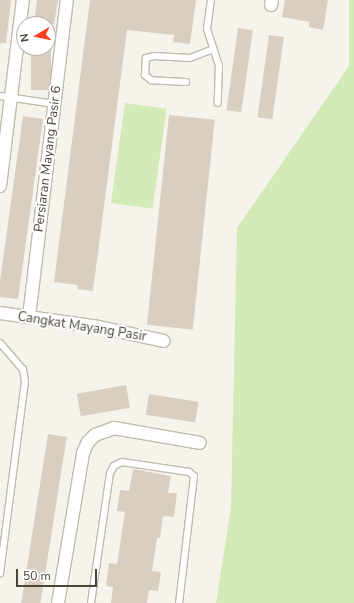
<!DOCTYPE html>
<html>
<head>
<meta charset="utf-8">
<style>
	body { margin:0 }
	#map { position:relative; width:354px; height:603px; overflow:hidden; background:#f6f3ec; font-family:"Nunito Sans",sans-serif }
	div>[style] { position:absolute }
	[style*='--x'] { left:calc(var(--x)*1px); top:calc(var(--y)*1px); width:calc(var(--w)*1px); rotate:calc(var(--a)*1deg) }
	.green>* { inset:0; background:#d2eab5; transform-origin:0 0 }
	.building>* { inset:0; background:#d8cfc1; transform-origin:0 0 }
	.roads { filter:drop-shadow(1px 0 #c2bbae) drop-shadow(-1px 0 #c2bbae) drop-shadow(0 1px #c2bbae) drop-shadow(0 -1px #c2bbae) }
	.lane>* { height:6px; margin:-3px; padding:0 3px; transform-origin:3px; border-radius:3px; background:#fff }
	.street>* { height:12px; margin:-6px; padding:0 6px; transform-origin:6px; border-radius:6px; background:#fff }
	span { translate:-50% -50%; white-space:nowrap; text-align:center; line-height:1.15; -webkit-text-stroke:4px #fff; paint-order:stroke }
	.street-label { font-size:13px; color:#4b4439 }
	.north { position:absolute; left:16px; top:16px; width:40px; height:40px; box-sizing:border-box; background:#fff; border:1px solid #b7b4b0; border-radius:50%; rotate:261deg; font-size:11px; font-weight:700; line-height:16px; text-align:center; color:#4b4439 }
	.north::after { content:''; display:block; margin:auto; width:14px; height:18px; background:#fc3f1d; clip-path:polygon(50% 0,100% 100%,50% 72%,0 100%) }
	.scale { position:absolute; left:16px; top:569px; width:81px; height:18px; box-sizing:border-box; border:2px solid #4b4439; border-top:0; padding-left:5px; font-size:12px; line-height:14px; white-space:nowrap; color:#4b4439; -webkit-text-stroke:3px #fff; paint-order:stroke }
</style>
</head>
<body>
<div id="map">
	<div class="green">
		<div style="clip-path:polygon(349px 0,354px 0,354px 603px,216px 603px,231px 507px,237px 228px,349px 66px)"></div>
		<div style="left:125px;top:103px;width:42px;height:101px;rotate:8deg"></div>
	</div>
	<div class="building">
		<div style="clip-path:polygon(0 0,11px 0,6px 43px,0 43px)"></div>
		<div style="clip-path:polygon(37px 0,58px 0,54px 24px,34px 24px)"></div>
		<div style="clip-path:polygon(90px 0,196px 0,190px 44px,173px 42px,174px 35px,127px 30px,93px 291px,77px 289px,78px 285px,54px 282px)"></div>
		<div style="clip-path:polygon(285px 0,328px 0,323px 30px,309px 27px,309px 22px,282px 17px)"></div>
		<div style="left:238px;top:28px;width:15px;height:83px;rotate:8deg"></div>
		<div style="left:269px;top:35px;width:15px;height:83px;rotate:8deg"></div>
		<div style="left:31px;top:48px;width:20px;height:42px"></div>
		<div style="left:169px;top:115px;width:46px;height:211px;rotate:6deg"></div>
		<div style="clip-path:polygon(23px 116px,43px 119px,18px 299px,0 297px,0 281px)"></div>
		<div style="left:126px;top:385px;width:23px;height:50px;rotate:80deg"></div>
		<div style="left:149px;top:394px;width:50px;height:21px;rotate:9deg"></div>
		<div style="left:48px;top:434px;width:19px;height:171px;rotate:9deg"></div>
		<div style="clip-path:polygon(133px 469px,171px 476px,168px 493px,177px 493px,174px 517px,163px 516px,160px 538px,157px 538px,152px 571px,161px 572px,158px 591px,149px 590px,147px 603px,111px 603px,113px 587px,106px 586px,109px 563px,117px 564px,125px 512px,117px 511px,120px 490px,129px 491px)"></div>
	</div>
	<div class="roads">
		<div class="lane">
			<div style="--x:211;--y:0;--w:29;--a:98"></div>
			<div style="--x:207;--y:29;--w:38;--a:72"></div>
			<div style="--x:219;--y:65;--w:38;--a:92"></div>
			<div style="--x:186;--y:82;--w:35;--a:-177"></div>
			<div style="--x:151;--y:80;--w:8;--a:-140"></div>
			<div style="--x:145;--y:75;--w:17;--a:-87"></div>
			<div style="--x:146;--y:58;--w:8;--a:-14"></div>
			<div style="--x:154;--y:56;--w:36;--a:3"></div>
			<div style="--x:190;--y:58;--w:25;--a:-21"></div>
			<div style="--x:0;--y:96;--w:56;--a:8.3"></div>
			<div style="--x:0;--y:343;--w:35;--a:49"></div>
			<div style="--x:23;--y:369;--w:12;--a:81"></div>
			<div style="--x:25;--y:381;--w:194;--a:97.4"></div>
			<div style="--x:91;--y:603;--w:131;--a:-81.7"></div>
			<div style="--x:110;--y:473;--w:8;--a:-60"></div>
			<div style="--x:114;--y:466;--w:9;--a:-27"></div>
			<div style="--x:122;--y:462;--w:68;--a:8.5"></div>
			<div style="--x:189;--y:472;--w:6;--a:39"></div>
			<div style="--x:194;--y:476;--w:128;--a:96.7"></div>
		</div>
		<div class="street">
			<div style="--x:271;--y:5;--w:5;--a:-79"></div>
			<div style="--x:0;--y:186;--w:187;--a:-83"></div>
			<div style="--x:0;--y:313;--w:100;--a:8"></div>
			<div style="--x:99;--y:327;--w:66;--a:12.2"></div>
			<div style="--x:29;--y:317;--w:319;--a:-83.2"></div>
			<div style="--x:58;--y:603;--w:152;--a:-80.5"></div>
			<div style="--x:83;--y:453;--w:12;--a:-66"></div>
			<div style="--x:88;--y:442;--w:10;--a:-45"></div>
			<div style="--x:95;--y:435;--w:20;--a:-20"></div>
			<div style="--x:114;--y:428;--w:87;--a:9.9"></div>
		</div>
	</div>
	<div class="street-label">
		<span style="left:48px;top:159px;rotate:-83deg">Persiaran Mayang Pasir 6</span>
		<span style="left:82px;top:327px;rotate:9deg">Cangkat Mayang Pasir</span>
	</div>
	<div class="north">N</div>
	<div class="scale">50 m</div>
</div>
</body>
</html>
